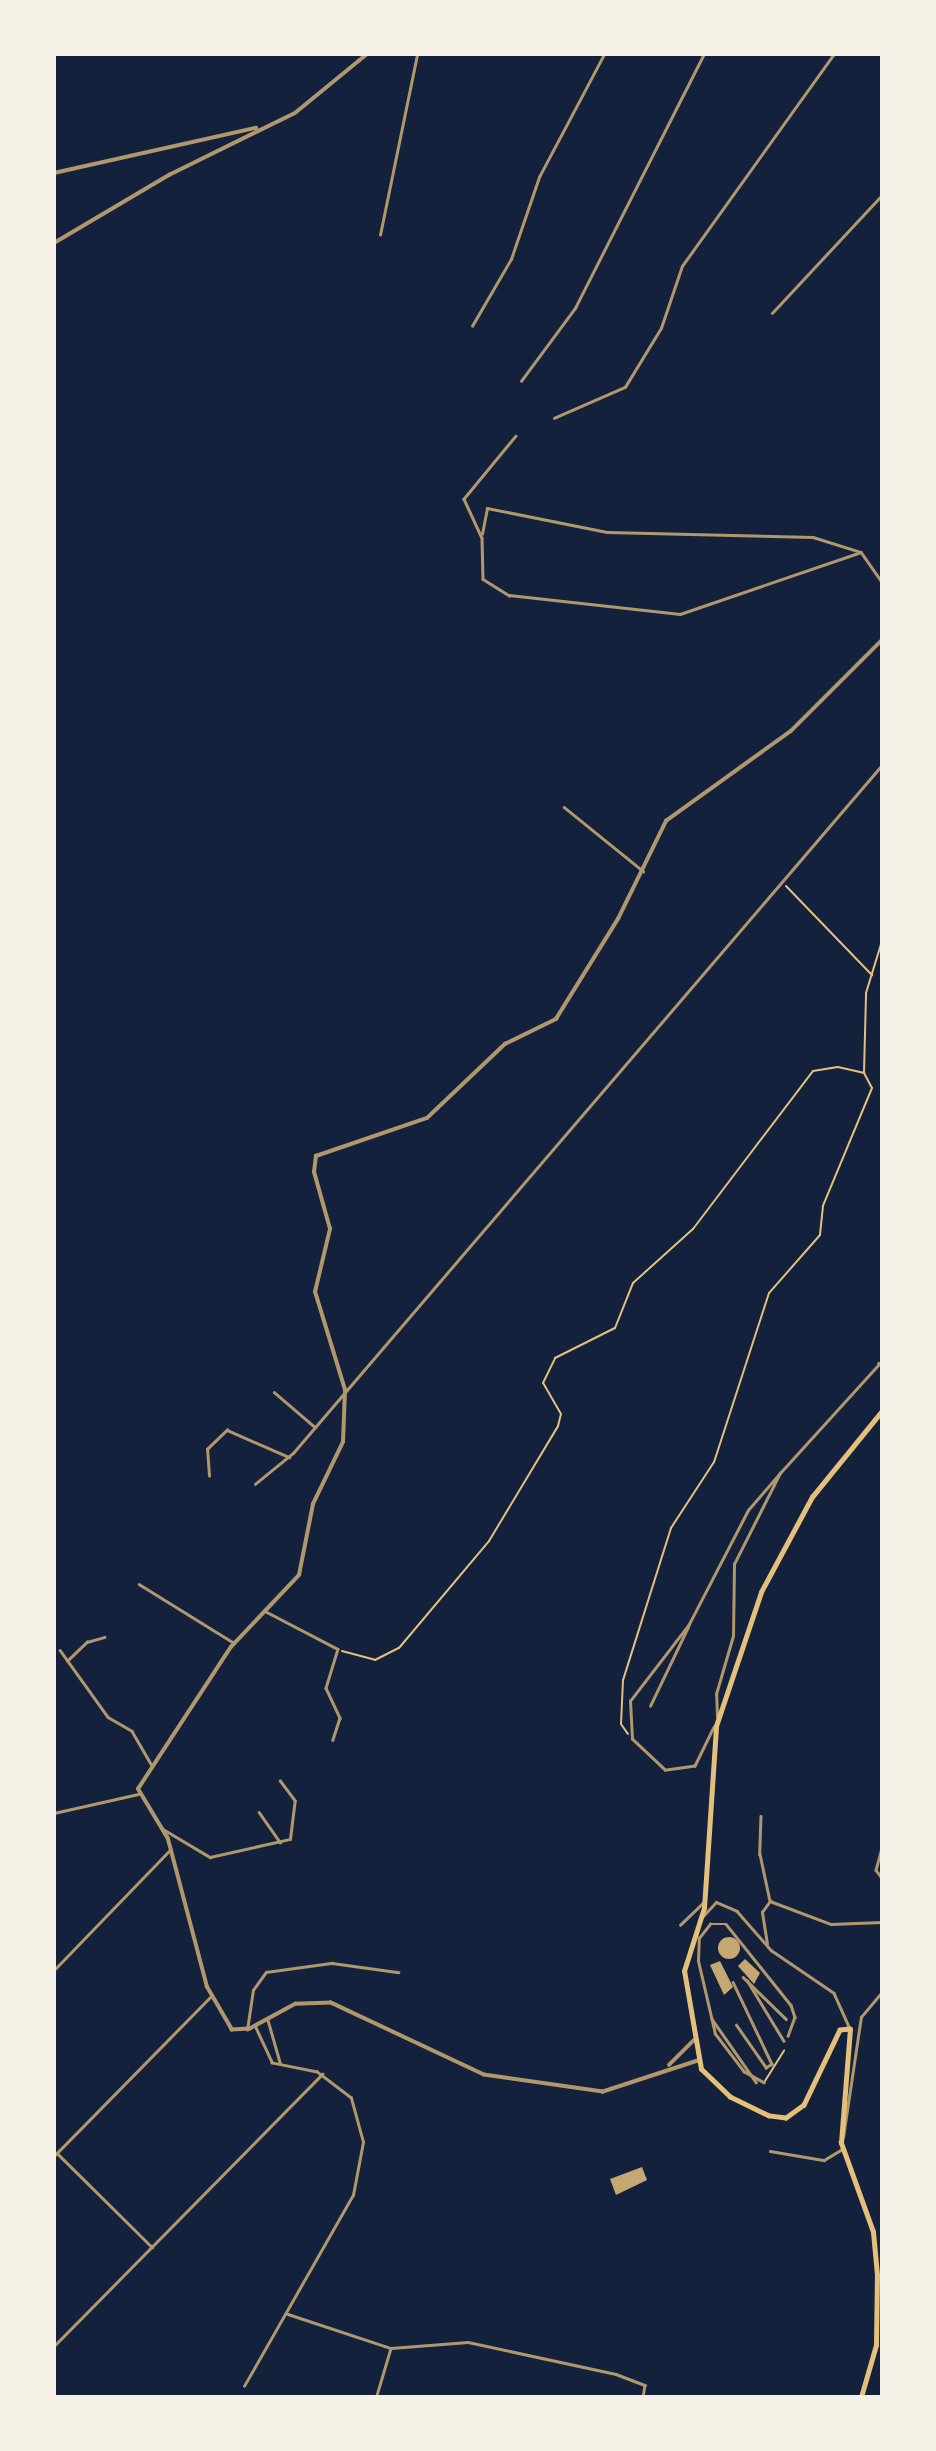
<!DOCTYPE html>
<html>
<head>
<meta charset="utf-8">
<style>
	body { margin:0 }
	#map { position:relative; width:936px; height:2451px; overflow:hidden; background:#14213d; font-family:Raleway,sans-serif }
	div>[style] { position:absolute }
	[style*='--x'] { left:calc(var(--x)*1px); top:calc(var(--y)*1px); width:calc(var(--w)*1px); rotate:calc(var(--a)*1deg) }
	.building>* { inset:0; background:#c6a872 }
	.round { border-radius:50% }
	.path>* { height:2px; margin:-1px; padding:0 1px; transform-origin:1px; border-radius:1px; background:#e5c07b }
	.minor>* { height:2.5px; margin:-1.25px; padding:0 1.25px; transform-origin:1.25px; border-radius:1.25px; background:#b1986c }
	.tertiary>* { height:3.5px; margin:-1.75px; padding:0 1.75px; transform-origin:1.75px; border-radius:1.75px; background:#b1986c }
	.secondary>* { height:4.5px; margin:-2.25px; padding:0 2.25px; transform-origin:2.25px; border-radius:2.25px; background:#e5c07b }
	span { translate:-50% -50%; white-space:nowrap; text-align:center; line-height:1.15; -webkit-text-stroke:5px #f6f1e7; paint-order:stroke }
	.frame { position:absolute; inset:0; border:56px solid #f6f1e7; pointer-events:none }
</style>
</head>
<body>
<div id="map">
	<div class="building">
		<div class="round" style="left:718px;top:1937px;width:22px;height:22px"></div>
		<div style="clip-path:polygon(745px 1959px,760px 1973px,754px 1984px,738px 1966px)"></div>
		<div style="clip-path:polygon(720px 1961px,733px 1987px,724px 1995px,710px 1965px)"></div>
		<div style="clip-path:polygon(642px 2167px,647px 2180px,616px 2195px,610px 2179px)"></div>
	</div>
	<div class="path">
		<div style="--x:786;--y:886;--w:124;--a:46"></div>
		<div style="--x:864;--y:1072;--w:79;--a:-88.5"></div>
		<div style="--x:866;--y:993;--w:54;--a:-72.9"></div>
		<div style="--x:342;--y:1651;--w:34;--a:15"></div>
		<div style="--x:375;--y:1660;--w:27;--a:-27"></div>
		<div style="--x:399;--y:1648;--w:140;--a:-49.9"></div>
		<div style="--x:489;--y:1541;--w:134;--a:-59"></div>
		<div style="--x:558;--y:1426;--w:12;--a:-76"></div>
		<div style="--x:561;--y:1414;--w:36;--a:-120"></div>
		<div style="--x:543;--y:1383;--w:28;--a:-64"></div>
		<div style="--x:555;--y:1358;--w:67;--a:-26.6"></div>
		<div style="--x:615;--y:1328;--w:48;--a:-68.2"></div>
		<div style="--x:633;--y:1283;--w:81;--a:-42"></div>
		<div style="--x:693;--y:1229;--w:198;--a:-52.8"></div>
		<div style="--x:813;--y:1071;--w:25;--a:-9"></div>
		<div style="--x:838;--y:1067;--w:27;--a:13"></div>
		<div style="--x:864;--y:1073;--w:17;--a:62"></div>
		<div style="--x:872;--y:1088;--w:128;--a:112.6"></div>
		<div style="--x:823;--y:1206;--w:29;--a:96"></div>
		<div style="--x:820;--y:1235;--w:77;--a:131.3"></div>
		<div style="--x:769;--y:1293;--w:178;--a:108"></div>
		<div style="--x:714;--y:1462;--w:79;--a:123.1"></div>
		<div style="--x:671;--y:1528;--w:159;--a:107.5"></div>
		<div style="--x:623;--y:1680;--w:44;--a:92.6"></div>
		<div style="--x:621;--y:1724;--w:12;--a:55"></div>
		<div style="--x:765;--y:2081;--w:36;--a:-58"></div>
	</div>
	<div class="minor">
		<div style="--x:380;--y:235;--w:185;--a:-78.4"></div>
		<div style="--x:772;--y:313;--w:161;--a:-47"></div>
		<div style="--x:472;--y:326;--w:78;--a:-59.8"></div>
		<div style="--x:511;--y:259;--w:87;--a:-71.1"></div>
		<div style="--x:539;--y:177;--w:139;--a:-62.1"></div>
		<div style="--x:521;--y:381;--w:91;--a:-53.5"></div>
		<div style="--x:575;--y:308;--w:285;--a:-63.1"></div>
		<div style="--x:554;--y:418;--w:77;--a:-23.6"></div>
		<div style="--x:625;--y:387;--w:69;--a:-58.6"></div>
		<div style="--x:661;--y:328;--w:65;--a:-71.3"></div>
		<div style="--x:682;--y:266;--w:261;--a:-54.4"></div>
		<div style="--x:516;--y:436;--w:82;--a:129.5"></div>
		<div style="--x:464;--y:499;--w:43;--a:65.2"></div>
		<div style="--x:482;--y:538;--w:41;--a:88.6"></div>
		<div style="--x:483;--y:579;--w:31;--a:32"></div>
		<div style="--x:509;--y:595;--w:172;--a:6.3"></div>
		<div style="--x:680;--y:614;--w:191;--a:-18.9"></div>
		<div style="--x:482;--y:534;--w:26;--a:-79"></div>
		<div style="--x:487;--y:508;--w:122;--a:11.3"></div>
		<div style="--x:607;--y:532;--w:206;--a:1.4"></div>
		<div style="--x:813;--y:537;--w:50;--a:17.4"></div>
		<div style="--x:861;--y:552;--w:37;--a:55"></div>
		<div style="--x:564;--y:807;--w:102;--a:39"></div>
		<div style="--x:274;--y:1392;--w:54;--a:40.5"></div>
		<div style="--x:209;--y:1476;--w:27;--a:-94"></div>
		<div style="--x:207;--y:1449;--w:28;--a:-44"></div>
		<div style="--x:227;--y:1430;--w:68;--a:23.5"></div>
		<div style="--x:255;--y:1484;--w:49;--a:-39.2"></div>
		<div style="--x:293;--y:1453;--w:906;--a:-49.43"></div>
		<div style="--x:139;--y:1584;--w:112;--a:31.8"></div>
		<div style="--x:265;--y:1611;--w:82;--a:27.5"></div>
		<div style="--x:338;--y:1649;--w:41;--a:107.1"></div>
		<div style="--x:326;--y:1688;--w:33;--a:65"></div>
		<div style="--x:340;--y:1718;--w:23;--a:108"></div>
		<div style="--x:60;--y:1650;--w:82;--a:54.4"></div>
		<div style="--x:108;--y:1717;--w:28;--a:30"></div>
		<div style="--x:132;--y:1731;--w:39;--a:60"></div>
		<div style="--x:67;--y:1661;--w:28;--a:-44"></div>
		<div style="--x:87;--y:1642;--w:18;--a:-16"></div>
		<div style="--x:650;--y:1706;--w:88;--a:-64.3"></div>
		<div style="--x:717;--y:1717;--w:23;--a:-92"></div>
		<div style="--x:716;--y:1694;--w:60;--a:-73.7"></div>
		<div style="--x:733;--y:1636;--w:72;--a:-89.2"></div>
		<div style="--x:734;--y:1564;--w:102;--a:-63.2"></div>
		<div style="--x:780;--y:1473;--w:151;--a:-47.7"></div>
		<div style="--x:714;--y:1727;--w:43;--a:116"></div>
		<div style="--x:695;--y:1766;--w:30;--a:172"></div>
		<div style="--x:665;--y:1770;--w:45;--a:-136.8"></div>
		<div style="--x:632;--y:1739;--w:38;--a:-93"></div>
		<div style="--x:630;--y:1701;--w:97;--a:-52.5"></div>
		<div style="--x:689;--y:1624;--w:128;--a:-62.6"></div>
		<div style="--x:748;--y:1510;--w:49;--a:-49.1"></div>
		<div style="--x:259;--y:1812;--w:37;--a:55"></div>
		<div style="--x:54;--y:1813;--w:86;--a:-12.7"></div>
		<div style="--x:761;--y:1816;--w:38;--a:92"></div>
		<div style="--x:760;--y:1854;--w:48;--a:78"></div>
		<div style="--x:163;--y:1829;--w:55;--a:30.8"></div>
		<div style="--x:210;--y:1857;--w:82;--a:-12.7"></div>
		<div style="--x:290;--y:1839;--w:38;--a:-83"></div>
		<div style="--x:295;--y:1801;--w:25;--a:-127"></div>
		<div style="--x:882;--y:1848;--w:23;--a:105"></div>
		<div style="--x:876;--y:1870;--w:10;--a:53"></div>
		<div style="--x:703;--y:1916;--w:19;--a:-47"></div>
		<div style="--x:716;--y:1902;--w:23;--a:23"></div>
		<div style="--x:737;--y:1911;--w:52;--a:48.9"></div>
		<div style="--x:771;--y:1950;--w:76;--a:34.3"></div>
		<div style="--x:834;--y:1993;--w:39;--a:66"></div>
		<div style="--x:680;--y:1925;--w:32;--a:-44"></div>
		<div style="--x:767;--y:1944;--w:32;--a:-99"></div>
		<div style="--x:762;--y:1912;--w:14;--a:-54"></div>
		<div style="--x:770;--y:1901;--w:65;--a:20.7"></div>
		<div style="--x:831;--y:1924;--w:51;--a:-2.2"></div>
		<div style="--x:54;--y:1970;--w:168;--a:-46"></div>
		<div style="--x:743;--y:1977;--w:60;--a:44.3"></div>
		<div style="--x:747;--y:1980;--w:71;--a:58.8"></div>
		<div style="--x:733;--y:1982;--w:91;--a:64.6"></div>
		<div style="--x:772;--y:2064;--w:7;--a:146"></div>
		<div style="--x:766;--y:2068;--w:52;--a:-124.9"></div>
		<div style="--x:712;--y:2019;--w:77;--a:55.1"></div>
		<div style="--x:268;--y:2020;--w:44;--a:74.1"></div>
		<div style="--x:247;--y:2030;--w:40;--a:-81.5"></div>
		<div style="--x:253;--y:1990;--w:22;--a:-54"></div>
		<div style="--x:266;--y:1972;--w:67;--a:-7.8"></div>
		<div style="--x:332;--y:1963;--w:67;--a:7.8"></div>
		<div style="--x:764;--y:2083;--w:23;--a:-151"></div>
		<div style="--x:744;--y:2072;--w:48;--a:-127.3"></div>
		<div style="--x:715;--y:2034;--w:75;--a:-103.1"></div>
		<div style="--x:698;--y:1961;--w:23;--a:-88"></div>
		<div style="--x:699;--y:1938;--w:18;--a:-52"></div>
		<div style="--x:710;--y:1924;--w:16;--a:0"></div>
		<div style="--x:726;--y:1924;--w:104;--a:51.3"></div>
		<div style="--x:791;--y:2005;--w:13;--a:72"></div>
		<div style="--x:795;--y:2017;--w:20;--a:110"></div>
		<div style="--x:843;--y:2137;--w:121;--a:-81.5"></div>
		<div style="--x:861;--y:2017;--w:33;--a:-50"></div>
		<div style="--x:770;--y:2151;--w:55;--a:9.5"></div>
		<div style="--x:824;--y:2160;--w:21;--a:-31"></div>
		<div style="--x:57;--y:2153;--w:134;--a:44.7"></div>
		<div style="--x:54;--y:2156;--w:223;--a:-45.5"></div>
		<div style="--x:288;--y:2314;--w:108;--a:18.3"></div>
		<div style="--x:391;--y:2348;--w:77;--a:-4.5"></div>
		<div style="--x:468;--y:2342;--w:151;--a:12.2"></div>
		<div style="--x:616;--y:2374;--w:31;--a:21"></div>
		<div style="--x:645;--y:2385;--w:12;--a:99"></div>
		<div style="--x:54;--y:2346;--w:382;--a:-45.4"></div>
		<div style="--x:244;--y:2386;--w:220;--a:-60.3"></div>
		<div style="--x:353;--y:2195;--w:54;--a:-79.3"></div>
		<div style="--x:363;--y:2142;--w:46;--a:-105.3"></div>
		<div style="--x:351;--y:2098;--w:43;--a:-142.6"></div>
		<div style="--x:317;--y:2072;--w:46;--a:-168.7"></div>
		<div style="--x:272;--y:2063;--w:40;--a:-115"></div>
		<div style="--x:376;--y:2397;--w:49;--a:-73.4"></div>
	</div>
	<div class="tertiary">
		<div style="--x:54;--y:173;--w:207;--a:-12.6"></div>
		<div style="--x:54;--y:243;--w:134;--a:-30.6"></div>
		<div style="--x:169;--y:175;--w:140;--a:-26.2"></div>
		<div style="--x:295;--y:113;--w:93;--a:-39.3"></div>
		<div style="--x:879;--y:1364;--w:3;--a:0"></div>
		<div style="--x:698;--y:2061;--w:100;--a:161.9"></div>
		<div style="--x:603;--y:2092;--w:120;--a:-171.9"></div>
		<div style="--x:484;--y:2075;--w:169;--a:-154.8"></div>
		<div style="--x:331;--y:2003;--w:35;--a:178"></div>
		<div style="--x:296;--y:2004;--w:52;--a:151.5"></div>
		<div style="--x:250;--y:2029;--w:18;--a:177"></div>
		<div style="--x:232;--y:2030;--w:50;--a:-120.2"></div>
		<div style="--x:207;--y:1987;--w:153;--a:-104.8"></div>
		<div style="--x:168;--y:1839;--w:58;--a:-121"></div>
		<div style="--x:138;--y:1789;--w:170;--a:-56.8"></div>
		<div style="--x:231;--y:1647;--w:99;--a:-46.6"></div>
		<div style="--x:299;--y:1575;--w:72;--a:-78.8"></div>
		<div style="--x:313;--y:1504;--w:69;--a:-64.2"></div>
		<div style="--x:343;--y:1442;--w:52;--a:-87.8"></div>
		<div style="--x:345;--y:1390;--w:102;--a:-107"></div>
		<div style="--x:315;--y:1292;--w:65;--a:-76.6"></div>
		<div style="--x:330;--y:1229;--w:59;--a:-105.7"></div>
		<div style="--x:314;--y:1172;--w:16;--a:-83"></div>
		<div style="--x:316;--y:1156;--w:117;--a:-18.9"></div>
		<div style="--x:427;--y:1118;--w:108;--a:-43.5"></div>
		<div style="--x:505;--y:1044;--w:57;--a:-26.1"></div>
		<div style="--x:556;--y:1019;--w:118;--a:-58.2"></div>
		<div style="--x:618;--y:919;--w:109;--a:-63.9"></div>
		<div style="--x:666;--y:821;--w:154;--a:-35.8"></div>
		<div style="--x:791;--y:731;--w:129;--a:-45"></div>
		<div style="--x:669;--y:2065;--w:35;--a:-45"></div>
	</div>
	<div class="secondary">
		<div style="--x:861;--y:2397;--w:54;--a:-73.9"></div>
		<div style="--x:876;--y:2345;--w:70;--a:-89.2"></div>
		<div style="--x:877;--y:2275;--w:43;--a:-95.3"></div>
		<div style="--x:873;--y:2232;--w:95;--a:-109.8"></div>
		<div style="--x:841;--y:2143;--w:114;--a:-85.5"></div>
		<div style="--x:850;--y:2029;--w:10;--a:174"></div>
		<div style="--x:840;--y:2030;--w:83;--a:115.6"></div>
		<div style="--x:804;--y:2105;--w:22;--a:144"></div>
		<div style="--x:786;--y:2118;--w:17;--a:-173"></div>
		<div style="--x:769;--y:2116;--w:43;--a:-154"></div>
		<div style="--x:730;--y:2097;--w:40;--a:-136"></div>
		<div style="--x:701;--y:2069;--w:99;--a:-99.8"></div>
		<div style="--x:684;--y:1971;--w:66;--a:-72.4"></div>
		<div style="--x:704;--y:1908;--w:182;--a:-86.2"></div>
		<div style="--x:716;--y:1726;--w:141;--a:-71.4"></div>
		<div style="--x:761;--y:1592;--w:108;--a:-61.8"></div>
		<div style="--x:812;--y:1497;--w:111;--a:-50.9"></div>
	</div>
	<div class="frame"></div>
</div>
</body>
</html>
